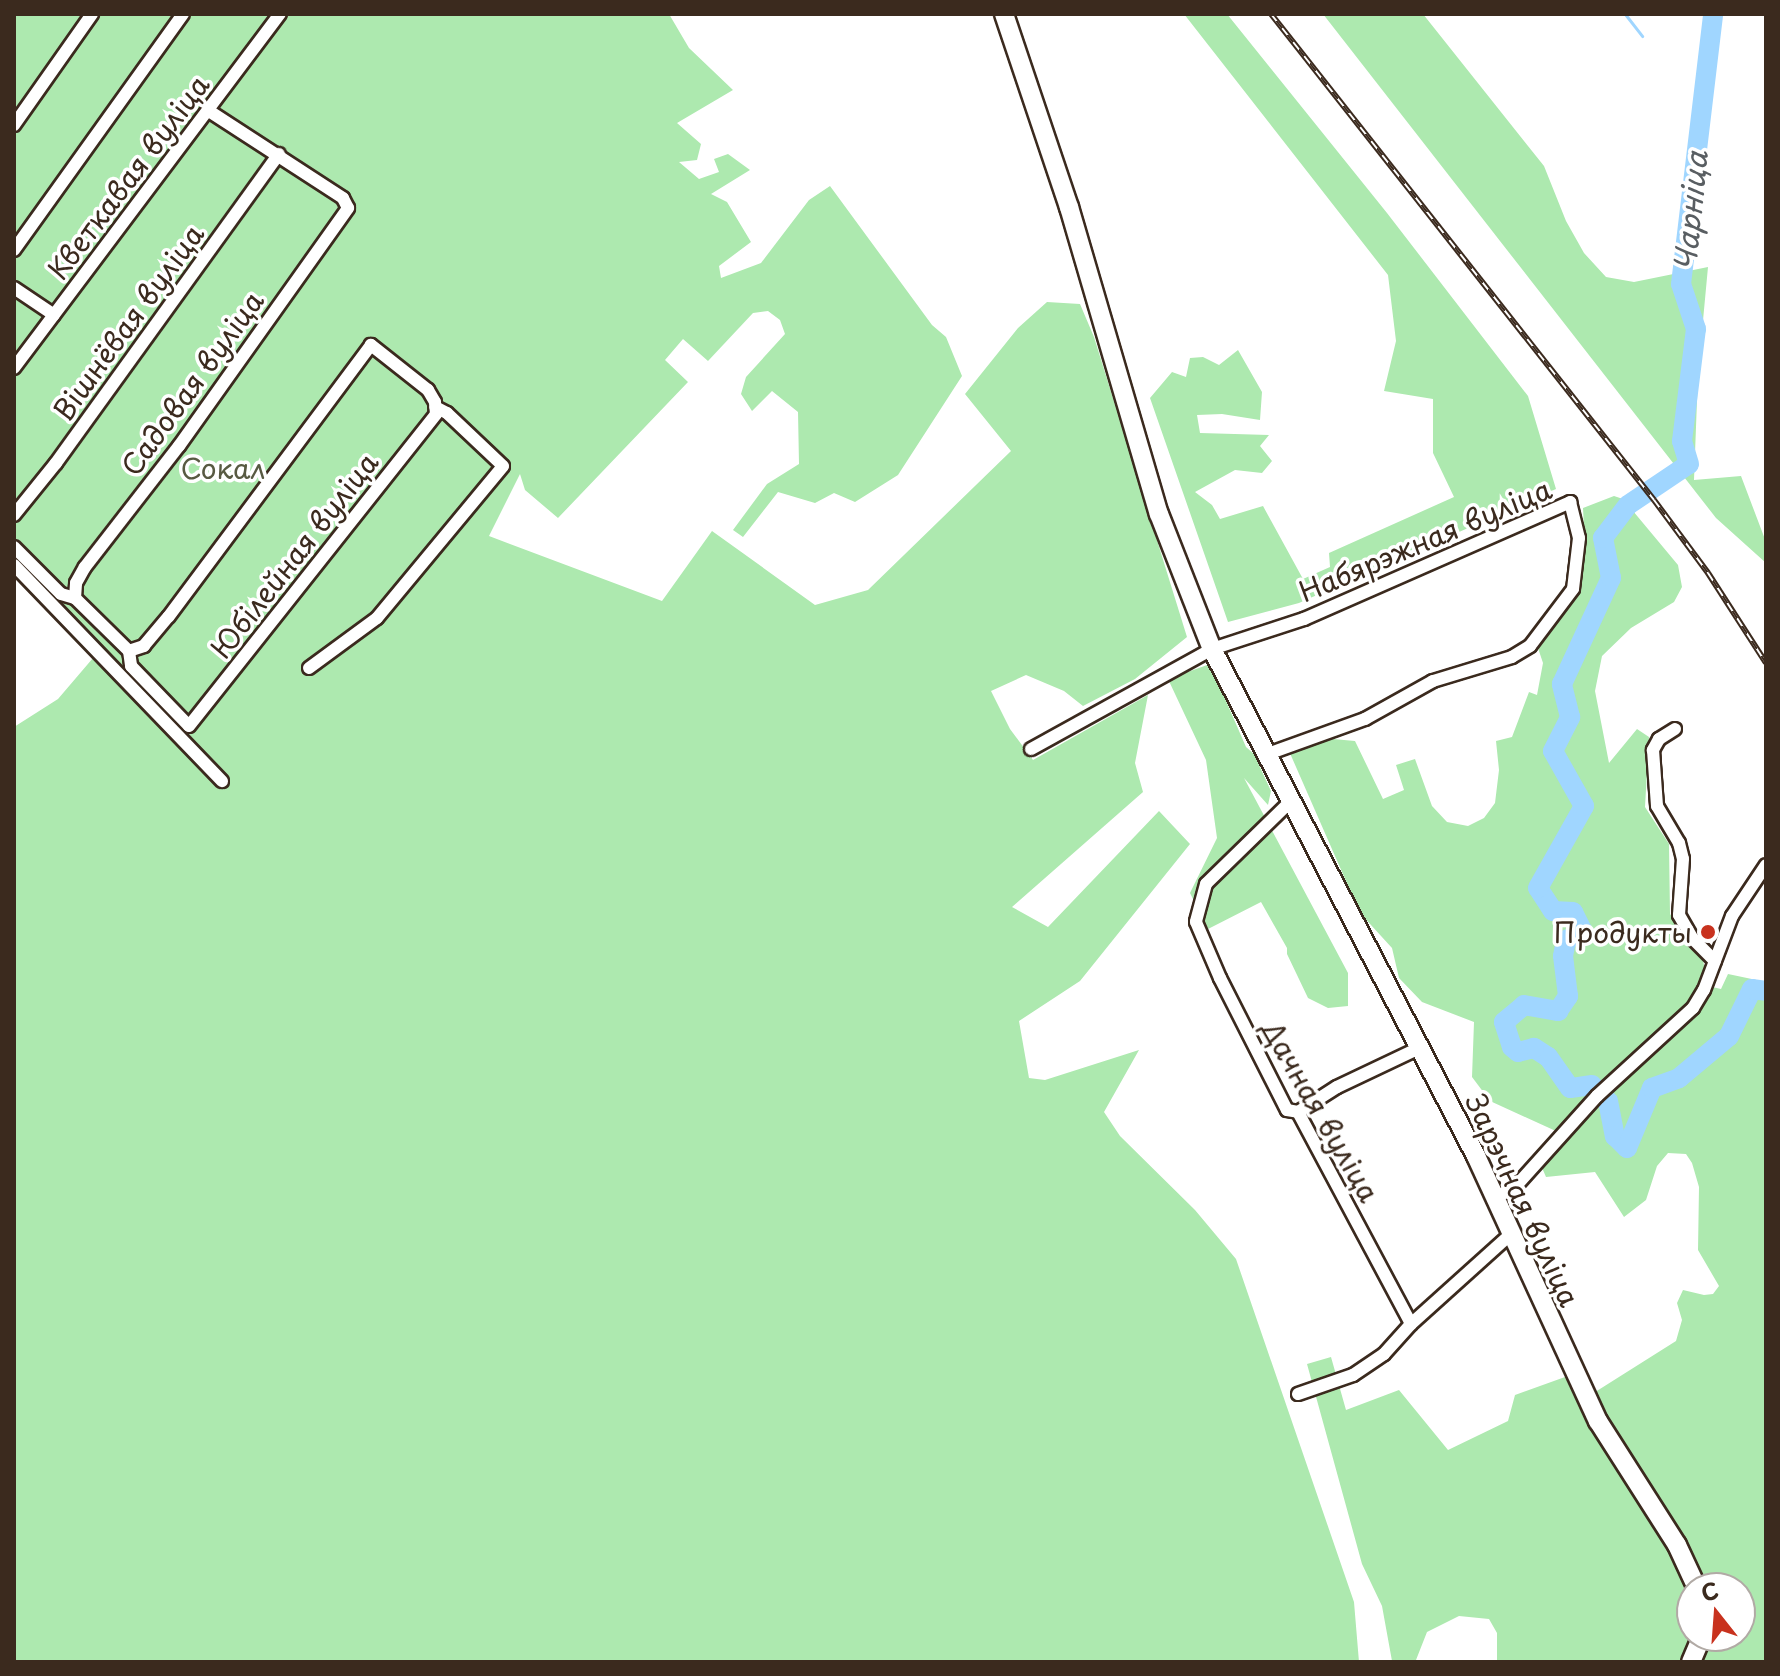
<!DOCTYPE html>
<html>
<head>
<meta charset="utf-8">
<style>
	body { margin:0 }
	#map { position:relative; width:1780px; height:1676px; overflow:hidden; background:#fff; font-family:"Playpen Sans",sans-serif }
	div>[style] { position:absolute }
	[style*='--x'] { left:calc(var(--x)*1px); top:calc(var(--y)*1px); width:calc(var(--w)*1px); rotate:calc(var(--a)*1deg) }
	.green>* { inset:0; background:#ade9af }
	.stream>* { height:3px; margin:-1.5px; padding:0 1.5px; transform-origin:1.5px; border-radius:1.5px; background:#a0d6ff }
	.river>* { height:20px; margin:-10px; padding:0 10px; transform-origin:10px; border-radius:10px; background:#a0d6ff }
	.roads { filter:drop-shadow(2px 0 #3b2a1e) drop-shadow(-2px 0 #3b2a1e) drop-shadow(0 2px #3b2a1e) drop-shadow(0 -2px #3b2a1e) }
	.street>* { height:12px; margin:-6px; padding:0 6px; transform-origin:6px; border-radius:6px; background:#fff }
	.secondary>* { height:18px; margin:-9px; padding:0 9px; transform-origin:9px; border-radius:9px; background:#fff }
	.rail>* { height:6px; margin-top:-3px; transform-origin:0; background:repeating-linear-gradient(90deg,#fff 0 9px,#3b2a1e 0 18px); box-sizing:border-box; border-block:2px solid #3b2a1e }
	.dots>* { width:22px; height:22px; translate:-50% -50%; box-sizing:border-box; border:4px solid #fff; border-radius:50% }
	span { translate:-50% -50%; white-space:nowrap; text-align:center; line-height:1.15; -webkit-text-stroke:7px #fff; paint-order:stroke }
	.street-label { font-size:28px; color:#3b2a1e }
	.park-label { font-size:28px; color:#585a42 }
	.poi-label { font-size:28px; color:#3b2a1e }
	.right { translate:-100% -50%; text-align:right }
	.water-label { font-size:30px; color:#595e62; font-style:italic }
	.frame { position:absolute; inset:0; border:16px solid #3b2a1e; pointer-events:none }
	.north { position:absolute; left:1676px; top:1572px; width:80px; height:80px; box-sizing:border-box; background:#fff; border:2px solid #b1aaa5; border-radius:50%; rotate:343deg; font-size:22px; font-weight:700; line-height:32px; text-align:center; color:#3b2a1e }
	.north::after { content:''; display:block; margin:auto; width:28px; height:36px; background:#c8321e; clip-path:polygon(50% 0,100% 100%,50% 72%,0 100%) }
</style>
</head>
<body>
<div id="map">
	<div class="green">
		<div style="clip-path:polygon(14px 14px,669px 14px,689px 48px,733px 90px,677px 123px,701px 144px,697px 160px,679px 162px,699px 179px,719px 172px,714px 159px,728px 154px,750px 170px,711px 194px,727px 202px,751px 242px,719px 266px,721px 278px,761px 263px,809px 200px,830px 186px,932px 325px,946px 337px,962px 376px,898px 475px,855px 502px,834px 493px,815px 503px,778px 492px,743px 537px,733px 530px,767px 484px,799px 464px,798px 412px,772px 391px,752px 411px,741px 394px,746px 377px,785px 334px,780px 320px,768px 311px,753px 313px,708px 361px,683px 339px,665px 360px,688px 382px,558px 518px,525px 490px,520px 474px,489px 536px,662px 601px,712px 531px,815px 605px,868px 590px,1011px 451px,965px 394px,1018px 328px,1047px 302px,1080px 304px,1094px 337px,1187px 637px,1135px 679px,1083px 706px,1064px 691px,1026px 675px,991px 691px,1010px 729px,1033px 760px,1148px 695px,1135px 763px,1143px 792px,1012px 907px,1048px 927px,1159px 811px,1190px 844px,1080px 981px,1019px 1021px,1029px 1078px,1045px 1080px,1139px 1050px,1104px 1112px,1120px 1136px,1195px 1210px,1236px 1259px,1354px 1602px,1359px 1662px,14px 1662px,14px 727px,58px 699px,93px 658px,142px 697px,140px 689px,14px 556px)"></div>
		<div style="clip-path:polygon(1184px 14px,1227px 14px,1387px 213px,1528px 396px,1556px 489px,1299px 603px,1228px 622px,1150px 398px,1172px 372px,1186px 377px,1190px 358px,1203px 357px,1219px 365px,1238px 350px,1262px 392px,1260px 420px,1222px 414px,1197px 415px,1200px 433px,1269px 435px,1260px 446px,1272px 461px,1262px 473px,1235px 470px,1195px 492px,1212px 505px,1220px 519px,1263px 506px,1303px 579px,1330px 567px,1329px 553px,1454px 497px,1433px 453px,1433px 399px,1384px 391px,1396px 341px,1388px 275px)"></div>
		<div style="clip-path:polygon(1323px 14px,1423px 14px,1544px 166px,1566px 221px,1584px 253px,1606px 277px,1634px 282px,1708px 267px,1698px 374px,1694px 480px,1741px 476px,1766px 542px,1766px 563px,1716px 518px)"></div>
		<div style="clip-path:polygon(1614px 496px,1623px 499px,1678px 565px,1682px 587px,1674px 602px,1631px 628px,1602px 656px,1595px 691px,1609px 763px,1637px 729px,1649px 737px,1645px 807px,1669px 844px,1670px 914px,1703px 960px,1708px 986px,1721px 989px,1728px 974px,1766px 982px,1766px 1662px,1700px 1662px,1709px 1636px,1740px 1636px,1740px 1588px,1704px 1588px,1592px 1394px,1676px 1341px,1682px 1320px,1677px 1303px,1683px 1290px,1704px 1295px,1713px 1294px,1719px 1286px,1698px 1250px,1699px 1187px,1692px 1163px,1686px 1154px,1668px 1153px,1657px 1166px,1646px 1200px,1624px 1217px,1595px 1172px,1546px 1177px,1540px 1163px,1558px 1132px,1490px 1101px,1472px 1077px,1474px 1022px,1422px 1002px,1399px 978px,1392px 948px,1360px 913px,1289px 751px,1322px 738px,1355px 741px,1383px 799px,1404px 790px,1396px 765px,1415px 759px,1432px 806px,1447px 822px,1468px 826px,1484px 818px,1495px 803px,1499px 770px,1496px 741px,1512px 737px,1529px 692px,1537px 695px,1543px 663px,1536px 642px,1581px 589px,1585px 549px,1583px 508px)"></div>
		<div style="clip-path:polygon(1210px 664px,1246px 747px,1254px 754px,1271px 791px,1268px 805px,1244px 778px,1348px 973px,1348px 1006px,1328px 1008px,1308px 998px,1287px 954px,1287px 948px,1261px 902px,1208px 929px,1190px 893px,1217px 838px,1206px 760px,1168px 679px)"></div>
		<div style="clip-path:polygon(1331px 1357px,1346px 1410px,1399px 1390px,1448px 1450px,1508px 1421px,1515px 1395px,1565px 1377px,1687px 1583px,1692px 1598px,1692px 1636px,1695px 1636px,1681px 1662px,1497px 1662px,1497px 1633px,1489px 1619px,1459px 1616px,1427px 1632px,1416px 1660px,1392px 1661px,1382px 1606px,1362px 1564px,1307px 1364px)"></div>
	</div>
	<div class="stream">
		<div style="--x:1625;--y:14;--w:28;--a:52"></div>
	</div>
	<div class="river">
		<div style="--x:1592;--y:1085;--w:22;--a:172"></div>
		<div style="--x:1570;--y:1088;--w:38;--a:-125"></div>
		<div style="--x:1548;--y:1057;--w:17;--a:-147"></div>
		<div style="--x:1534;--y:1048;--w:16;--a:166"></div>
		<div style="--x:1518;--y:1052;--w:8;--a:-140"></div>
		<div style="--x:1512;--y:1047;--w:26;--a:-108"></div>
		<div style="--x:1504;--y:1022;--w:26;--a:-40"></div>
		<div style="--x:1524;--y:1005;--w:35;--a:10"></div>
		<div style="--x:1558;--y:1011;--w:18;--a:-56"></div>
		<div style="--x:1568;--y:996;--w:40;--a:-97.1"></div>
		<div style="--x:1563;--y:956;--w:16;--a:-79"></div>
		<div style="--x:1566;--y:940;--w:19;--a:-25"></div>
		<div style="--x:1583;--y:932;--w:22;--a:-117"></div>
		<div style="--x:1573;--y:912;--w:20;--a:-177"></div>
		<div style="--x:1553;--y:911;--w:27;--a:-123"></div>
		<div style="--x:1538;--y:888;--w:94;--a:-60.7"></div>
		<div style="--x:1584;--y:806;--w:63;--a:-119.4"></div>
		<div style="--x:1553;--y:751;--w:38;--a:-63"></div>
		<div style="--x:1570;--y:717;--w:34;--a:-104"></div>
		<div style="--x:1562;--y:684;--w:117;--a:-65.2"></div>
		<div style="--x:1611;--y:578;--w:41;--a:-101.3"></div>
		<div style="--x:1603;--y:538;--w:41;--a:-52.9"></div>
		<div style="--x:1628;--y:505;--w:73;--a:-33.9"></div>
		<div style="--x:1689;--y:464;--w:24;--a:-107"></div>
		<div style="--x:1682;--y:441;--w:113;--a:-82.9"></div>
		<div style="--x:1696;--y:329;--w:47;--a:-108.4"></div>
		<div style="--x:1681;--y:284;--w:272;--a:-83.2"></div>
		<div style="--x:1608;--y:1101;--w:36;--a:79"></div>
		<div style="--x:1615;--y:1136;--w:17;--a:45"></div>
		<div style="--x:1627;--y:1148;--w:65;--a:-67.4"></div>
		<div style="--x:1652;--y:1088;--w:29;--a:-20"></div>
		<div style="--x:1679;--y:1078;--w:65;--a:-40"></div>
		<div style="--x:1729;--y:1036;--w:52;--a:-63.9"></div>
		<div style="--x:1752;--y:989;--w:14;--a:8"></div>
	</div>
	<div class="roads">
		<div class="street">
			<div style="--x:14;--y:125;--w:136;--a:-54.9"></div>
			<div style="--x:14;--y:250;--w:290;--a:-54.4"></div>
			<div style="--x:14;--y:288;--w:48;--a:34"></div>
			<div style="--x:14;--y:368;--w:443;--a:-53.1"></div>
			<div style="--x:14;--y:515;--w:67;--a:-51.1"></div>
			<div style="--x:56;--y:463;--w:381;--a:-54.2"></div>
			<div style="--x:14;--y:547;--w:66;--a:45"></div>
			<div style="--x:61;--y:594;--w:15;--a:16"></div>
			<div style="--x:75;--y:598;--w:76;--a:44.5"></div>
			<div style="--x:129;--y:651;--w:15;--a:82"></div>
			<div style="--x:131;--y:666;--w:83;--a:46"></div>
			<div style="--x:189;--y:726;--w:398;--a:-51.6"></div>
			<div style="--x:436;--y:414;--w:12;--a:-95"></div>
			<div style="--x:435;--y:402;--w:14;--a:-120"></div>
			<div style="--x:428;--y:390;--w:73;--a:-141.7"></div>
			<div style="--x:371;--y:345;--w:339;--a:126.7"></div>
			<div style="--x:168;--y:617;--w:38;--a:130"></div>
			<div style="--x:144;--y:646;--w:16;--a:162"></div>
			<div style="--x:14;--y:565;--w:300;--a:46.1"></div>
			<div style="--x:75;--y:598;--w:15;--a:-86"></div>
			<div style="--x:76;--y:583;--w:18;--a:-61"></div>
			<div style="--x:85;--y:567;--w:153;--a:-52.2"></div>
			<div style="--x:179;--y:446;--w:292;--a:-54.6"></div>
			<div style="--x:348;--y:208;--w:11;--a:-117"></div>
			<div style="--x:343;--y:198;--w:160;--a:-147"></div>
			<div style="--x:309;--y:668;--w:84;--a:-36.3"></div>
			<div style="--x:377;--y:618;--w:197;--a:-50.3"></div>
			<div style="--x:503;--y:466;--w:77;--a:-136.6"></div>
			<div style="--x:447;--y:413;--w:13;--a:-153"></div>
			<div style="--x:1675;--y:729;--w:19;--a:148"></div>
			<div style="--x:1659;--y:739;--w:13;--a:119"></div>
			<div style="--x:1653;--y:750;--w:56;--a:85.9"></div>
			<div style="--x:1657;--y:806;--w:43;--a:59.3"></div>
			<div style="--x:1679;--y:843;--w:16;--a:76"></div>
			<div style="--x:1683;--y:859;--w:56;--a:94.1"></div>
			<div style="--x:1679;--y:915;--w:28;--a:60"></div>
			<div style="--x:1693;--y:939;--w:31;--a:45"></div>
			<div style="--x:1031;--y:749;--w:207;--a:-28.9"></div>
			<div style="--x:1212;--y:649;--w:97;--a:-18.1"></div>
			<div style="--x:1304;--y:619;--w:291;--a:-23.7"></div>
			<div style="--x:1570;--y:502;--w:37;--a:76"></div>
			<div style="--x:1579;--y:538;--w:51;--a:96.7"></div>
			<div style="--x:1573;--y:589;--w:71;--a:127"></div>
			<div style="--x:1530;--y:646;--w:21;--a:149"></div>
			<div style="--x:1512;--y:657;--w:83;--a:163.1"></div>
			<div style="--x:1433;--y:681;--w:78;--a:150.8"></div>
			<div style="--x:1365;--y:719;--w:103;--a:160.2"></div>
			<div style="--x:1292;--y:800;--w:120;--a:135.7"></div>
			<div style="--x:1206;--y:884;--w:39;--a:105"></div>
			<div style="--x:1196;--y:922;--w:61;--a:66.8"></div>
			<div style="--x:1220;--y:978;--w:148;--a:63.1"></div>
			<div style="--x:1287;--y:1110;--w:11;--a:10"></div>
			<div style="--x:1298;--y:1112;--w:240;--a:61.9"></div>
			<div style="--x:1298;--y:1112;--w:46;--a:-32.7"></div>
			<div style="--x:1337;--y:1087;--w:91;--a:-25.4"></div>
			<div style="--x:1497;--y:1197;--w:22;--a:-30"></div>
			<div style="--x:1516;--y:1186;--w:121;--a:-48"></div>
			<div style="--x:1597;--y:1096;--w:130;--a:-42.5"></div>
			<div style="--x:1693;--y:1008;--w:21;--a:-59"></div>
			<div style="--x:1704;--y:990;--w:79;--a:-69.3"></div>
			<div style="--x:1732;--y:916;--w:61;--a:-56.3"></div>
			<div style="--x:1298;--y:1394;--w:58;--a:-19.1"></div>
			<div style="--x:1353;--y:1375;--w:37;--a:-34"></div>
			<div style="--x:1384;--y:1354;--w:40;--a:-48"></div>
			<div style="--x:1411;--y:1324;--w:135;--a:-42"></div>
		</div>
		<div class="secondary">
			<div style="--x:1004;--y:14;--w:204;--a:71.4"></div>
			<div style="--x:1069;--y:207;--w:320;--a:73.7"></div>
			<div style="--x:1159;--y:514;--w:145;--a:68.6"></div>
			<div style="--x:1212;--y:649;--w:572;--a:62.49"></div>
			<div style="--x:1476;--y:1156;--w:292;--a:65.3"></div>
			<div style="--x:1598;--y:1421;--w:147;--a:57.5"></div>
			<div style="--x:1677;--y:1545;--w:47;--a:65.1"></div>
			<div style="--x:1691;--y:1662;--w:28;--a:-67"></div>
		</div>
	</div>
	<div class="rail">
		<div style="--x:1271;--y:14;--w:619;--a:51.76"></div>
		<div style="--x:1654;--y:500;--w:91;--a:53.5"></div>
		<div style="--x:1708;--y:573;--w:107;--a:57.2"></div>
	</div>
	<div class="dots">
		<div style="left:1708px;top:932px;background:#c8321e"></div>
	</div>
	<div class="street-label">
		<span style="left:128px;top:177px;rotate:-53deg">Кветкавая вуліца</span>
		<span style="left:128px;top:322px;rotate:-54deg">Вішнёвая вуліца</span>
		<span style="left:192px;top:383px;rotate:-54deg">Садовая вуліца</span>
		<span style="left:1425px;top:540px;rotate:-23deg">Набярэжная вуліца</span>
		<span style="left:294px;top:555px;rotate:-52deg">Юбілейная вуліца</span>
		<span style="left:1321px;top:1111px;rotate:60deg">Дачная вуліца</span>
		<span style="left:1523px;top:1200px;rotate:65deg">Зарэчная вуліца</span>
	</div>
	<div class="park-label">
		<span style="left:223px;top:468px">Сокал</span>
	</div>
	<div class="poi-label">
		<span class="right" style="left:1692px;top:932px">Продукты</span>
	</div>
	<div class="water-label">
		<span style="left:1690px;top:211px;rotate:-84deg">Чарніца</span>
	</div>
	<div class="frame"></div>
	<div class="north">С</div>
</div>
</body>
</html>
